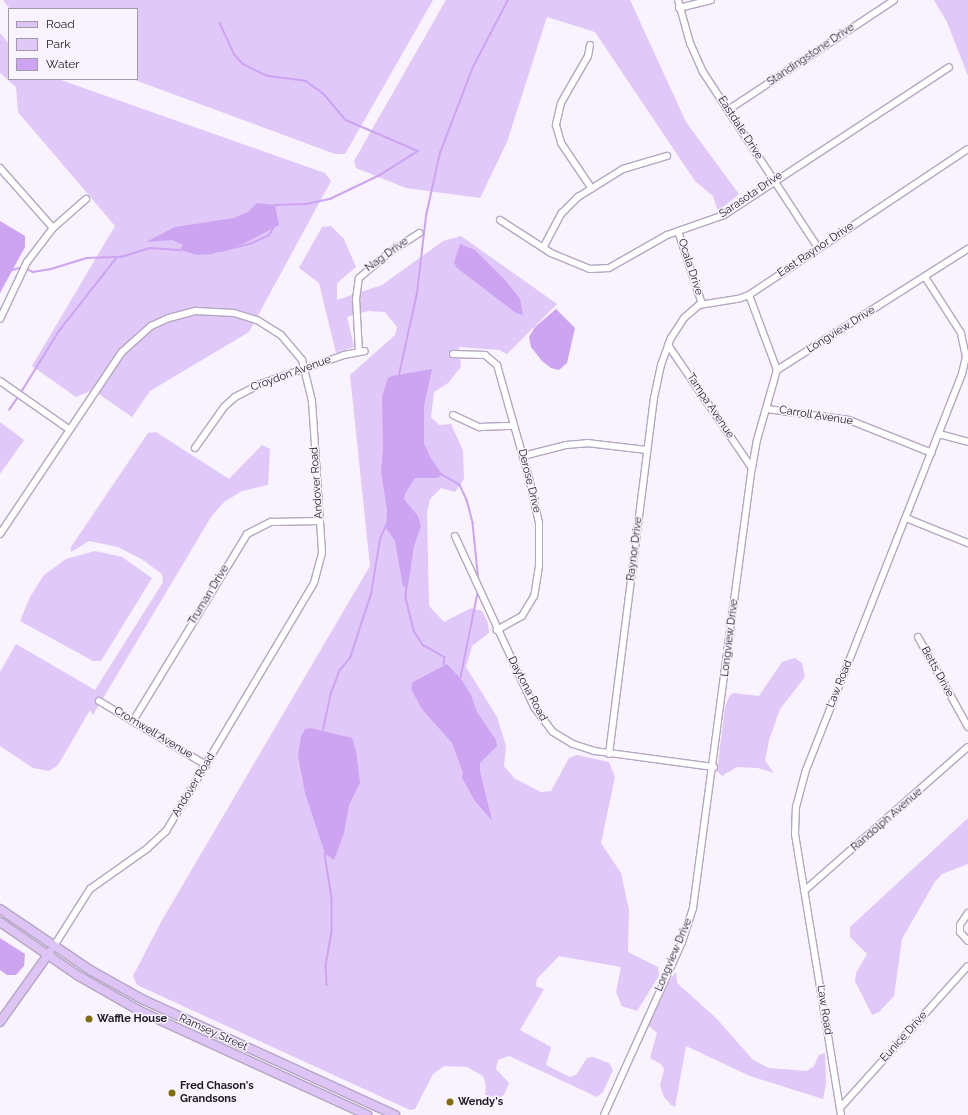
<!DOCTYPE html>
<html>
<head>
<meta charset="utf-8">
<style>
	body { margin:0 }
	#map { position:relative; width:968px; height:1115px; overflow:hidden; background:#f8f3fe; font-family:Raleway,sans-serif }
	div>[style] { position:absolute }
	[style*='--x'] { left:calc(var(--x)*1px); top:calc(var(--y)*1px); width:calc(var(--w)*1px); rotate:calc(var(--a)*1deg) }
	.green>* { inset:0; background:#e0c8f8 }
	.water>* { inset:0; background:#cda4f2 }
	.stream>* { height:1.5px; margin:-0.75px; padding:0 0.75px; transform-origin:0.75px; border-radius:0.75px; background:#cda4f2 }
	.roads { filter:drop-shadow(1px 0 #b4a7c2) drop-shadow(-1px 0 #b4a7c2) drop-shadow(0 1px #b4a7c2) drop-shadow(0 -1px #b4a7c2) }
	.minor>* { height:6px; margin:-3px; padding:0 3px; transform-origin:3px; border-radius:3px; background:#fff }
	.major>* { height:8px; margin:-4px; padding:0 4px; transform-origin:4px; border-radius:4px; background:#dec4f5 }
	.dots>* { width:11px; height:11px; translate:-50% -50%; box-sizing:border-box; border:2px solid #f8f3fe; border-radius:50% }
	span { translate:-50% -50%; white-space:nowrap; text-align:center; line-height:1.15; -webkit-text-stroke:3px #f8f3fe; paint-order:stroke }
	.street-label { font-size:11px; color:#1d1822 }
	.poi-label { font-size:11px; color:#1d1822; font-weight:700 }
	.left { translate:0 -50%; text-align:left }
	.legend { position:absolute; left:8px; top:8px; width:130px; height:72px; box-sizing:border-box; background:#f8f3fe; border:1px solid #a09ba6; margin:0; padding:5px 7px; list-style:none; font-size:12px; color:#1d1822 }
	.legend li { display:flex; align-items:center; gap:8px; height:20px }
	.legend b { width:20px; border:1px solid #a09ba6 }
</style>
</head>
<body>
<div id="map">
	<div class="green">
		<div style="clip-path:polygon(3px 0,433px 0,345px 154px,335px 154px,132px 79px,137px 79px,137px 9px,10px 9px)"></div>
		<div style="clip-path:polygon(446px 0,630px 0,686px 122px,739px 194px,718px 211px,713px 196px,695px 181px,595px 32px,547px 17px,507px 142px,480px 198px,406px 188px,356px 168px,354px 161px)"></div>
		<div style="clip-path:polygon(934px 0,968px 0,968px 76px,947px 22px)"></div>
		<div style="clip-path:polygon(0 33px,9px 44px,9px 79px,58px 79px,325px 173px,331px 181px,249px 332px,150px 391px,132px 417px,93px 390px,76px 397px,32px 366px,115px 226px,18px 112px,16px 87px,0 73px)"></div>
		<div style="clip-path:polygon(331px 226px,344px 239px,356px 267px,337px 283px,337px 300px,382px 285px,443px 241px,461px 236px,557px 304px,507px 354px,499px 350px,459px 347px,461px 367px,448px 383px,434px 392px,431px 417px,439px 425px,451px 424px,463px 451px,464px 479px,455px 492px,441px 488px,430px 499px,427px 512px,429px 606px,444px 622px,471px 608px,482px 611px,488px 623px,489px 633px,472px 646px,466px 667px,497px 717px,506px 746px,504px 766px,514px 778px,541px 792px,551px 791px,569px 758px,577px 755px,609px 762px,615px 777px,601px 843px,621px 873px,629px 910px,628px 952px,658px 967px,659px 976px,637px 1011px,622px 1006px,616px 992px,621px 967px,559px 956px,537px 979px,536px 986px,544px 989px,520px 1030px,551px 1047px,546px 1065px,570px 1077px,576px 1075px,587px 1058px,593px 1057px,609px 1063px,613px 1070px,603px 1092px,597px 1097px,509px 1056px,498px 1060px,496px 1069px,509px 1083px,504px 1095px,499px 1098px,485px 1095px,486px 1085px,483px 1076px,467px 1067px,444px 1066px,433px 1074px,415px 1109px,410px 1110px,137px 985px,133px 976px,161px 922px,370px 566px,350px 375px,395px 335px,397px 327px,385px 312px,368px 311px,347px 317px,354px 347px,336px 353px,319px 283px,299px 268px,322px 227px)"></div>
		<div style="clip-path:polygon(0 422px,24px 440px,0 474px)"></div>
		<div style="clip-path:polygon(156px 432px,229px 479px,262px 445px,270px 449px,268px 485px,242px 491px,224px 502px,211px 517px,93px 715px,90px 710px,58px 765px,49px 771px,33px 768px,0 746px,0 672px,16px 644px,95px 690px,163px 582px,162px 574px,143px 560px,118px 547px,89px 541px,71px 552px,71px 547px,148px 433px)"></div>
		<div style="clip-path:polygon(95px 551px,122px 557px,152px 578px,101px 661px,93px 661px,20px 621px,30px 597px,44px 575px,66px 559px)"></div>
		<div style="clip-path:polygon(795px 658px,802px 663px,805px 677px,780px 709px,769px 740px,765px 761px,774px 773px,758px 768px,737px 767px,722px 776px,717px 771px,725px 707px,729px 697px,733px 693px,759px 696px,782px 662px)"></div>
		<div style="clip-path:polygon(968px 818px,968px 864px,942px 874px,934px 883px,902px 939px,894px 996px,879px 1012px,872px 1015px,855px 981px,856px 973px,867px 954px,850px 937px,850px 927px)"></div>
		<div style="clip-path:polygon(676px 972px,677px 983px,716px 1018px,753px 1060px,769px 1068px,807px 1071px,814px 1066px,819px 1055px,825px 1053px,826px 1083px,823px 1099px,750px 1076px,686px 1046px,675px 1107px,671px 1105px,664px 1097px,660px 1085px,664px 1070px,662px 1065px,650px 1058px,657px 1033px,647px 1024px,666px 985px)"></div>
	</div>
	<div class="water">
		<div style="clip-path:polygon(257px 203px,275px 205px,279px 225px,243px 244px,212px 254px,198px 255px,180px 250px,183px 245px,172px 240px,146px 242px,175px 227px,234px 218px,248px 212px)"></div>
		<div style="clip-path:polygon(0 221px,25px 236px,25px 247px,0 293px)"></div>
		<div style="clip-path:polygon(460px 244px,475px 250px,506px 281px,520px 299px,523px 315px,516px 313px,457px 268px,454px 263px)"></div>
		<div style="clip-path:polygon(556px 309px,575px 328px,567px 363px,559px 370px,551px 368px,542px 361px,531px 347px,529px 337px,535px 327px)"></div>
		<div style="clip-path:polygon(432px 369px,424px 406px,424px 443px,430px 457px,442px 474px,438px 478px,415px 478px,405px 494px,404px 499px,418px 516px,421px 526px,414px 546px,408px 586px,403px 587px,395px 541px,386px 528px,387px 510px,381px 472px,383px 448px,382px 397px,388px 378px,392px 376px)"></div>
		<div style="clip-path:polygon(447px 664px,461px 679px,471px 695px,477px 712px,496px 740px,497px 746px,480px 763px,480px 771px,492px 821px,475px 801px,462px 778px,463px 773px,452px 743px,422px 709px,411px 689px,413px 682px)"></div>
		<div style="clip-path:polygon(311px 728px,352px 738px,356px 751px,360px 783px,349px 805px,344px 833px,334px 860px,325px 854px,305px 793px,298px 756px,301px 737px,305px 729px)"></div>
		<div style="clip-path:polygon(0 938px,25px 954px,24px 966px,16px 975px,7px 975px,0 970px)"></div>
	</div>
	<div class="stream">
		<div style="--x:220;--y:23;--w:35;--a:65"></div>
		<div style="--x:235;--y:55;--w:12;--a:48"></div>
		<div style="--x:243;--y:64;--w:28;--a:26"></div>
		<div style="--x:268;--y:76;--w:38;--a:7"></div>
		<div style="--x:306;--y:81;--w:22;--a:36"></div>
		<div style="--x:324;--y:94;--w:34;--a:50"></div>
		<div style="--x:346;--y:120;--w:78;--a:23.3"></div>
		<div style="--x:275;--y:205;--w:31;--a:-2"></div>
		<div style="--x:306;--y:204;--w:25;--a:-12"></div>
		<div style="--x:330;--y:199;--w:55;--a:-25.6"></div>
		<div style="--x:380;--y:175;--w:45;--a:-32.3"></div>
		<div style="--x:221;--y:251;--w:30;--a:-14"></div>
		<div style="--x:250;--y:244;--w:21;--a:-25"></div>
		<div style="--x:269;--y:235;--w:9;--a:-58"></div>
		<div style="--x:27;--y:269;--w:7;--a:27"></div>
		<div style="--x:33;--y:272;--w:18;--a:-9"></div>
		<div style="--x:51;--y:269;--w:37;--a:-17"></div>
		<div style="--x:86;--y:258;--w:35;--a:-2"></div>
		<div style="--x:121;--y:257;--w:30;--a:-17"></div>
		<div style="--x:150;--y:248;--w:31;--a:4"></div>
		<div style="--x:12;--y:270;--w:11;--a:-15"></div>
		<div style="--x:399;--y:375;--w:84;--a:-77.6"></div>
		<div style="--x:417;--y:293;--w:78;--a:-83.3"></div>
		<div style="--x:426;--y:216;--w:65;--a:-77.5"></div>
		<div style="--x:440;--y:153;--w:92;--a:-69"></div>
		<div style="--x:473;--y:67;--w:76;--a:-62.4"></div>
		<div style="--x:20;--y:394;--w:74;--a:-58.2"></div>
		<div style="--x:59;--y:331;--w:94;--a:-51.9"></div>
		<div style="--x:9;--y:410;--w:16;--a:-55"></div>
		<div style="--x:441;--y:474;--w:22;--a:30"></div>
		<div style="--x:460;--y:485;--w:17;--a:65"></div>
		<div style="--x:467;--y:500;--w:24;--a:75"></div>
		<div style="--x:473;--y:523;--w:59;--a:84.2"></div>
		<div style="--x:407;--y:586;--w:12;--a:95"></div>
		<div style="--x:406;--y:598;--w:34;--a:76"></div>
		<div style="--x:414;--y:631;--w:17;--a:57"></div>
		<div style="--x:423;--y:645;--w:25;--a:29"></div>
		<div style="--x:445;--y:657;--w:7;--a:98"></div>
		<div style="--x:460;--y:680;--w:91;--a:-78.6"></div>
		<div style="--x:323;--y:730;--w:38;--a:-78"></div>
		<div style="--x:331;--y:693;--w:25;--a:-69"></div>
		<div style="--x:340;--y:670;--w:16;--a:-50"></div>
		<div style="--x:350;--y:658;--w:67;--a:-71.8"></div>
		<div style="--x:371;--y:594;--w:56;--a:-80.7"></div>
		<div style="--x:380;--y:539;--w:17;--a:-66"></div>
		<div style="--x:325;--y:854;--w:45;--a:81"></div>
		<div style="--x:332;--y:898;--w:34;--a:90"></div>
		<div style="--x:332;--y:932;--w:34;--a:100"></div>
		<div style="--x:326;--y:965;--w:20;--a:87"></div>
	</div>
	<div class="roads">
		<div class="minor">
			<div style="--x:678;--y:0;--w:45;--a:74.4"></div>
			<div style="--x:690;--y:43;--w:32;--a:66"></div>
			<div style="--x:703;--y:72;--w:210;--a:56.8"></div>
			<div style="--x:679;--y:8;--w:33;--a:-14"></div>
			<div style="--x:590;--y:45;--w:11;--a:100"></div>
			<div style="--x:588;--y:56;--w:54;--a:119.9"></div>
			<div style="--x:561;--y:103;--w:23;--a:103"></div>
			<div style="--x:556;--y:125;--w:19;--a:74"></div>
			<div style="--x:561;--y:143;--w:55;--a:56"></div>
			<div style="--x:728;--y:110;--w:199;--a:-33.5"></div>
			<div style="--x:0;--y:168;--w:80;--a:48.5"></div>
			<div style="--x:500;--y:220;--w:61;--a:32.9"></div>
			<div style="--x:551;--y:253;--w:42;--a:22.3"></div>
			<div style="--x:590;--y:269;--w:19;--a:-3"></div>
			<div style="--x:609;--y:268;--w:67;--a:-29.6"></div>
			<div style="--x:667;--y:235;--w:60;--a:-19.3"></div>
			<div style="--x:724;--y:215;--w:269;--a:-33.3"></div>
			<div style="--x:678;--y:231;--w:77;--a:71.8"></div>
			<div style="--x:543;--y:248;--w:40;--a:-62"></div>
			<div style="--x:562;--y:213;--w:23;--a:-45"></div>
			<div style="--x:578;--y:197;--w:53;--a:-31.9"></div>
			<div style="--x:623;--y:169;--w:46;--a:-16.5"></div>
			<div style="--x:749;--y:295;--w:80;--a:69.5"></div>
			<div style="--x:0;--y:319;--w:63;--a:-64.7"></div>
			<div style="--x:27;--y:262;--w:43;--a:-52.6"></div>
			<div style="--x:53;--y:228;--w:44;--a:-41.3"></div>
			<div style="--x:668;--y:345;--w:149;--a:55.7"></div>
			<div style="--x:359;--y:352;--w:53;--a:-93.2"></div>
			<div style="--x:356;--y:299;--w:21;--a:-82"></div>
			<div style="--x:359;--y:278;--w:40;--a:-40"></div>
			<div style="--x:390;--y:252;--w:35;--a:-33"></div>
			<div style="--x:453;--y:354;--w:32;--a:2"></div>
			<div style="--x:485;--y:355;--w:16;--a:40"></div>
			<div style="--x:497;--y:365;--w:117;--a:74.2"></div>
			<div style="--x:529;--y:478;--w:46;--a:77.5"></div>
			<div style="--x:539;--y:523;--w:43;--a:90"></div>
			<div style="--x:539;--y:566;--w:30;--a:99"></div>
			<div style="--x:534;--y:596;--w:23;--a:121"></div>
			<div style="--x:522;--y:616;--w:29;--a:151"></div>
			<div style="--x:0;--y:381;--w:85;--a:35"></div>
			<div style="--x:767;--y:409;--w:83;--a:7.6"></div>
			<div style="--x:849;--y:420;--w:89;--a:21.7"></div>
			<div style="--x:453;--y:415;--w:29;--a:25"></div>
			<div style="--x:479;--y:427;--w:35;--a:-2"></div>
			<div style="--x:939;--y:434;--w:30;--a:15"></div>
			<div style="--x:195;--y:448;--w:50;--a:-54.7"></div>
			<div style="--x:224;--y:407;--w:15;--a:-42"></div>
			<div style="--x:235;--y:397;--w:28;--a:-27"></div>
			<div style="--x:260;--y:384;--w:89;--a:-19"></div>
			<div style="--x:344;--y:355;--w:21;--a:-11"></div>
			<div style="--x:523;--y:456;--w:44;--a:-14.3"></div>
			<div style="--x:566;--y:445;--w:21;--a:-5"></div>
			<div style="--x:587;--y:443;--w:60;--a:6.7"></div>
			<div style="--x:906;--y:518;--w:67;--a:22"></div>
			<div style="--x:0;--y:534;--w:219;--a:-56.2"></div>
			<div style="--x:122;--y:352;--w:39;--a:-42"></div>
			<div style="--x:151;--y:326;--w:20;--a:-24"></div>
			<div style="--x:169;--y:318;--w:28;--a:-15"></div>
			<div style="--x:196;--y:311;--w:38;--a:3"></div>
			<div style="--x:234;--y:313;--w:24;--a:17"></div>
			<div style="--x:257;--y:320;--w:28;--a:32"></div>
			<div style="--x:281;--y:335;--w:33;--a:50"></div>
			<div style="--x:302;--y:360;--w:42;--a:76.3"></div>
			<div style="--x:312;--y:401;--w:152;--a:86.2"></div>
			<div style="--x:322;--y:553;--w:31;--a:105"></div>
			<div style="--x:314;--y:583;--w:289;--a:120.8"></div>
			<div style="--x:166;--y:831;--w:25;--a:137"></div>
			<div style="--x:148;--y:848;--w:71;--a:144.7"></div>
			<div style="--x:90;--y:889;--w:67;--a:122.3"></div>
			<div style="--x:455;--y:536;--w:188;--a:65.2"></div>
			<div style="--x:534;--y:707;--w:31;--a:53"></div>
			<div style="--x:553;--y:732;--w:23;--a:31"></div>
			<div style="--x:573;--y:744;--w:23;--a:18"></div>
			<div style="--x:595;--y:751;--w:120;--a:7.7"></div>
			<div style="--x:918;--y:637;--w:103;--a:60.9"></div>
			<div style="--x:99;--y:701;--w:125;--a:30.9"></div>
			<div style="--x:133;--y:721;--w:219;--a:-58.6"></div>
			<div style="--x:247;--y:534;--w:27;--a:-27"></div>
			<div style="--x:271;--y:522;--w:48;--a:-1.2"></div>
			<div style="--x:609;--y:754;--w:359;--a:-82.8"></div>
			<div style="--x:654;--y:398;--w:34;--a:-78"></div>
			<div style="--x:661;--y:365;--w:29;--a:-70"></div>
			<div style="--x:671;--y:338;--w:24;--a:-57"></div>
			<div style="--x:684;--y:318;--w:20;--a:-41"></div>
			<div style="--x:699;--y:305;--w:39;--a:-9"></div>
			<div style="--x:738;--y:299;--w:12;--a:-20"></div>
			<div style="--x:749;--y:295;--w:263;--a:-33.7"></div>
			<div style="--x:804;--y:891;--w:218;--a:-41.3"></div>
			<div style="--x:968;--y:913;--w:14;--a:124"></div>
			<div style="--x:960;--y:925;--w:7;--a:90"></div>
			<div style="--x:960;--y:932;--w:12;--a:48"></div>
			<div style="--x:840;--y:1108;--w:191;--a:-48"></div>
			<div style="--x:604;--y:1115;--w:190;--a:-65.7"></div>
			<div style="--x:682;--y:942;--w:36;--a:-72"></div>
			<div style="--x:693;--y:908;--w:444;--a:-82.4"></div>
			<div style="--x:752;--y:468;--w:28;--a:-80"></div>
			<div style="--x:757;--y:440;--w:73;--a:-74.1"></div>
			<div style="--x:777;--y:370;--w:226;--a:-32.4"></div>
			<div style="--x:841;--y:1115;--w:285;--a:-99.3"></div>
			<div style="--x:795;--y:834;--w:27;--a:-88"></div>
			<div style="--x:796;--y:807;--w:38;--a:-75"></div>
			<div style="--x:806;--y:770;--w:426;--a:-68.5"></div>
			<div style="--x:962;--y:374;--w:17;--a:-77"></div>
			<div style="--x:966;--y:357;--w:25;--a:-102"></div>
			<div style="--x:961;--y:333;--w:67;--a:-122.7"></div>
		</div>
		<div class="major">
			<div style="--x:0;--y:909;--w:109;--a:34.1"></div>
			<div style="--x:90;--y:970;--w:62;--a:29.1"></div>
			<div style="--x:144;--y:1000;--w:276;--a:24.6"></div>
			<div style="--x:0;--y:922;--w:93;--a:34.5"></div>
			<div style="--x:77;--y:975;--w:70;--a:29.8"></div>
			<div style="--x:138;--y:1010;--w:252;--a:24.6"></div>
			<div style="--x:0;--y:1022;--w:86;--a:-54.5"></div>
		</div>
	</div>
	<div class="dots">
		<div style="left:89px;top:1019px;background:#806e0c"></div>
		<div style="left:172px;top:1093px;background:#806e0c"></div>
		<div style="left:450px;top:1102px;background:#806e0c"></div>
	</div>
	<div class="street-label">
		<span style="left:811px;top:55px;rotate:-34deg">Standingstone Drive</span>
		<span style="left:740px;top:128px;rotate:57deg">Eastdale Drive</span>
		<span style="left:751px;top:195px;rotate:-34deg">Sarasota Drive</span>
		<span style="left:816px;top:250px;rotate:-34deg">East Raynor Drive</span>
		<span style="left:387px;top:255px;rotate:-36deg">Nag Drive</span>
		<span style="left:690px;top:267px;rotate:72deg">Ocala Drive</span>
		<span style="left:841px;top:330px;rotate:-32deg">Longview Drive</span>
		<span style="left:291px;top:374px;rotate:-20deg">Croydon Avenue</span>
		<span style="left:710px;top:406px;rotate:56deg">Tampa Avenue</span>
		<span style="left:816px;top:416px;rotate:9deg">Carroll Avenue</span>
		<span style="left:529px;top:481px;rotate:76deg">Derose Drive</span>
		<span style="left:317px;top:483px;rotate:-94deg">Andover Road</span>
		<span style="left:635px;top:549px;rotate:-83deg">Raynor Drive</span>
		<span style="left:209px;top:595px;rotate:-59deg">Truman Drive</span>
		<span style="left:730px;top:638px;rotate:-83deg">Longview Drive</span>
		<span style="left:937px;top:672px;rotate:61deg">Betts Drive</span>
		<span style="left:840px;top:684px;rotate:-68deg">Law Road</span>
		<span style="left:527px;top:689px;rotate:62deg">Daytona Road</span>
		<span style="left:153px;top:733px;rotate:31deg">Cromwell Avenue</span>
		<span style="left:194px;top:785px;rotate:-59deg">Andover Road</span>
		<span style="left:887px;top:820px;rotate:-41deg">Randolph Avenue</span>
		<span style="left:674px;top:955px;rotate:-67deg">Longview Drive</span>
		<span style="left:824px;top:1010px;rotate:81deg">Law Road</span>
		<span style="left:213px;top:1033px;rotate:24deg">Ramsey Street</span>
		<span style="left:904px;top:1037px;rotate:-48deg">Eunice Drive</span>
	</div>
	<div class="poi-label">
		<span class="left" style="left:97px;top:1019px">Waffle House</span>
		<span class="left" style="left:180px;top:1093px">Fred Chason's<br>Grandsons</span>
		<span class="left" style="left:458px;top:1102px">Wendy's</span>
	</div>
	<ul class="legend">
	<li><b style="height:5px;background:#dec4f5"></b>Road</li>
	<li><b style="height:11px;background:#e0c8f8"></b>Park</li>
	<li><b style="height:11px;background:#cda4f2"></b>Water</li>
	</ul>
</div>
</body>
</html>
